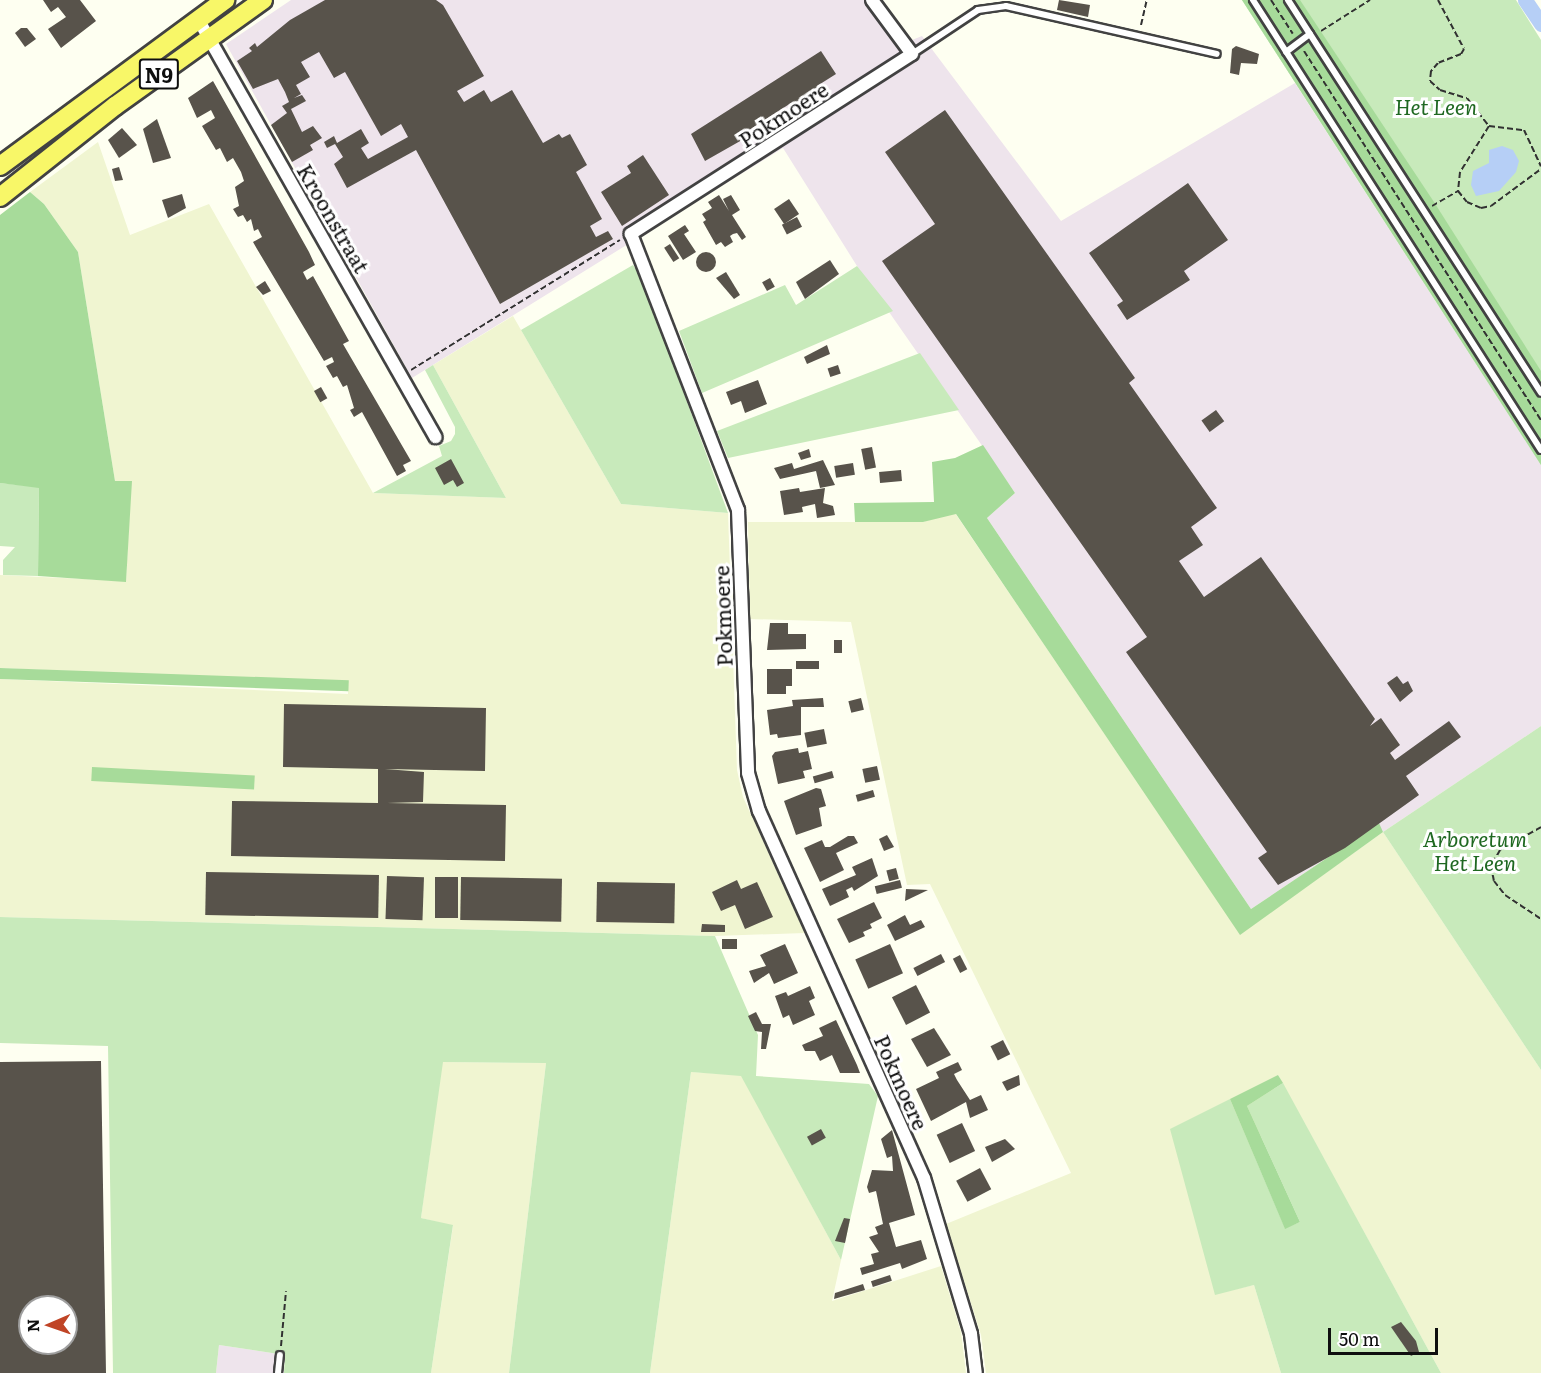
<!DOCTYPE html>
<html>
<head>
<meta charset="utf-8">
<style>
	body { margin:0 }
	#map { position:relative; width:1541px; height:1373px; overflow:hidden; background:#fefff1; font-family:Literata,serif }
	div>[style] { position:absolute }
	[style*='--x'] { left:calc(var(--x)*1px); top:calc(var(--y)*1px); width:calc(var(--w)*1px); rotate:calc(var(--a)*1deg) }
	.industrial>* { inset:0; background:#eee4ec }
	.farmland>* { inset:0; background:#f0f5d1 }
	.green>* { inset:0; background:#c8eabb }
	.forest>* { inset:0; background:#a7db9a; transform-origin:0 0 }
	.water>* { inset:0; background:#b6cff6 }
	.canal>* { height:15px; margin:-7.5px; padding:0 7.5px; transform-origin:7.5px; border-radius:7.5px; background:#b6cff6 }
	.building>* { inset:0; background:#58534b; transform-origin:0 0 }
	.round { border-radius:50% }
	.path>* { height:2px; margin-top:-1px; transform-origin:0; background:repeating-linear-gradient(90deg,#313131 0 6px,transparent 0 9px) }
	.roads { filter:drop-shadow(2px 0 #424242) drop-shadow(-2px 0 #424242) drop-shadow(0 2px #424242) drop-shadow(0 -2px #424242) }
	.service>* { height:6px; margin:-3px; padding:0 3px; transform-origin:3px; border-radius:3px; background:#fff }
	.minor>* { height:12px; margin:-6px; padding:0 6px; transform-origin:6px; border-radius:6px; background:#fff }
	.primary>* { height:18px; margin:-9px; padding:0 9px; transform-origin:9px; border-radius:9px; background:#f8f768 }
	span { translate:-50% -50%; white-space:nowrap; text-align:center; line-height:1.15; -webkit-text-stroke:6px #fff; paint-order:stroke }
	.shield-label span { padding:2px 4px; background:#fff; border:2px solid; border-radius:4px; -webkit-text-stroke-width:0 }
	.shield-label { font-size:20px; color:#0f0f0f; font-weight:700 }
	.park-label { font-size:21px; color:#1f6821; font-style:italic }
	.street-label { font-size:21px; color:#0f0f0f }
	.north { position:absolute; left:18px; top:1295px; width:60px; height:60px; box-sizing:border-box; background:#fff; border:2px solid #9f9f9f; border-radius:50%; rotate:268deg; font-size:16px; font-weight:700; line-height:24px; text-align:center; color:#0f0f0f }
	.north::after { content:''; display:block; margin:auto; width:21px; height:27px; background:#c04426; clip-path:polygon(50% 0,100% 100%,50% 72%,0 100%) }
	.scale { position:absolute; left:1328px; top:1328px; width:110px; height:27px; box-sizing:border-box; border:3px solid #0f0f0f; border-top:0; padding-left:8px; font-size:18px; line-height:21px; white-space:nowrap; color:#0f0f0f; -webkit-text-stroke:4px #fff; paint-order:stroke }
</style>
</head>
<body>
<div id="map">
	<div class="industrial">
		<div style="clip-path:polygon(291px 0,882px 0,912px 40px,922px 36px,1061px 221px,1295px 83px,1541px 465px,1541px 726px,1383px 832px,1378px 824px,1251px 909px,987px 518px,1015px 493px,857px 266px,783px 148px,412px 378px,226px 44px)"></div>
		<div style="clip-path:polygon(219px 1345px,285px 1355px,284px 1373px,216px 1373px)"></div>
	</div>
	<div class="farmland">
		<div style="clip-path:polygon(98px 142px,130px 235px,209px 204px,373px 493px,506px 498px,433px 365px,513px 316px,621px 504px,728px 513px,737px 770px,743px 797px,805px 933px,715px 936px,0 917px,0 679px,348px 694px,348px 683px,0 668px,0 575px,126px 581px,131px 481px,115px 481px,78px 252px,44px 204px,30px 192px)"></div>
		<div style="clip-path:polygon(955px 513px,1240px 934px,1383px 832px,1541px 1070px,1541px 1373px,1441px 1373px,1278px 1075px,1215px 1294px,1254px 1285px,1281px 1373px,986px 1373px,981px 1335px,946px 1224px,1071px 1173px,930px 884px,907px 885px,851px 622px,750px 619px,748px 522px,922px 522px)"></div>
		<div style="clip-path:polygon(442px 1062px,546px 1063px,509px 1373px,431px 1373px,453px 1226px,421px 1218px)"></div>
		<div style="clip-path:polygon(691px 1072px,741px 1075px,841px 1260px,832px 1301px,941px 1266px,961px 1332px,966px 1373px,650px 1373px)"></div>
	</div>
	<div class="green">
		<div style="clip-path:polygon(1242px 0,1516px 0,1541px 40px,1541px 465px)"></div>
		<div style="clip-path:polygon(633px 265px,641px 277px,728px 513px,621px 504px,521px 330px)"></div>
		<div style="clip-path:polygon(857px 266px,893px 311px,702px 393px,679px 331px,785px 285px,796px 305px)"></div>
		<div style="clip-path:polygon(920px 353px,959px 410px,728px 458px,717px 431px)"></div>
		<div style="clip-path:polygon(433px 365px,506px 498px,373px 493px,442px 456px,439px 446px,451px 441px,455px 434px,455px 427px,425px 370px)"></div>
		<div style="clip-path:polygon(0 483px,39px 487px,38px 576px,3px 575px,3px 560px,15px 547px,0 546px)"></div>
		<div style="clip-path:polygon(1541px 726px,1541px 1070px,1383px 832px)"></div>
		<div style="clip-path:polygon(0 917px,715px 936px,758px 1035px,756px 1076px,869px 1084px,878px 1096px,841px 1260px,741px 1076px,691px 1072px,650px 1373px,509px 1373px,546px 1063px,443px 1062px,421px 1218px,453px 1225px,431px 1373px,284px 1373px,285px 1355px,219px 1345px,216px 1373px,113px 1373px,108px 1046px,0 1043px)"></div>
		<div style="clip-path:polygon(1283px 1083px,1441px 1373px,1281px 1373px,1254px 1285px,1215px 1295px,1170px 1129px,1230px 1099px,1285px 1228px,1300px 1222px,1247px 1106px)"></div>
	</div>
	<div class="forest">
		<div style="clip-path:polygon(1242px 0,1300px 0,1434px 202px,1541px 371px,1541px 465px)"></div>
		<div style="clip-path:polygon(30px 192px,44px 204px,78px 252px,115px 481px,132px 481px,126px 582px,38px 576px,39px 488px,0 483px,0 215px)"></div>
		<div style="clip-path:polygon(983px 445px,1015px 493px,987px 518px,1251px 909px,1379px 823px,1383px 832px,1240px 935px,956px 514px,923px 522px,855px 522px,854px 503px,934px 502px,932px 462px,955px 458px)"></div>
		<div style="left:0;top:668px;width:349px;height:11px;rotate:2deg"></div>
		<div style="left:92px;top:767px;width:163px;height:14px;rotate:3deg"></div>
		<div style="clip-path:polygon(1278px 1075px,1283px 1083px,1247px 1106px,1300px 1222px,1285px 1229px,1230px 1099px)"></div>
	</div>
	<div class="water">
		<div style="clip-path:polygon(1502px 146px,1513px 150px,1519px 161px,1516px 172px,1499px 191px,1476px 196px,1471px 185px,1473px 171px,1489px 163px,1489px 150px)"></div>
	</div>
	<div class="canal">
		<div style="--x:1525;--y:0;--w:29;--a:56"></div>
	</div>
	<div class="building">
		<div style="clip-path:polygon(43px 0,80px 0,96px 21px,61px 48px,48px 29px,66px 17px,58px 7px,51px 12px)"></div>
		<div style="clip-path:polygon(325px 0,436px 0,443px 5px,484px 76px,457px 91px,464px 102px,484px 90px,491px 102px,512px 90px,543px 143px,559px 134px,562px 138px,570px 134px,587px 165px,576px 172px,602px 219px,590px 226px,596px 237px,608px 231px,613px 239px,500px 304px,416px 150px,347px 188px,334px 164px,343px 157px,335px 144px,327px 148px,324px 142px,334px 136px,337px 143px,361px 129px,369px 143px,361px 148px,368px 159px,408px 137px,401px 124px,381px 136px,345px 72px,334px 78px,319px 52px,301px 62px,310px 77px,296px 85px,301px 94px,294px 98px,302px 95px,306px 101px,291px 109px,302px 132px,313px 126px,322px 138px,310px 145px,313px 150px,292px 162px,271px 125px,287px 113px,282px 106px,289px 102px,285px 92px,278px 79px,253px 89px,237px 61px,252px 51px,249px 48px,255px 43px,257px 47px,290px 20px)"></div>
		<div style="clip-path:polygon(1059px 0,1090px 5px,1088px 17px,1057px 10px)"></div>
		<div style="clip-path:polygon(21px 28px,27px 28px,36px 39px,25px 47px,15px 33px)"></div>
		<div style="clip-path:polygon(1236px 46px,1259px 54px,1257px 64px,1241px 63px,1239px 75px,1230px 73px,1232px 49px)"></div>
		<div style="clip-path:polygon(821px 51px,836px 74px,817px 86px,821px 92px,795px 109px,791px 103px,740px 136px,742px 140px,705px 161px,691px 134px)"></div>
		<div style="clip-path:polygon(213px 81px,309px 252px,315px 265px,303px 272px,307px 280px,313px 276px,349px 341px,343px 344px,411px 461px,403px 465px,406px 471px,397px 476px,362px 412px,354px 417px,350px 410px,354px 408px,347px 385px,343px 387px,337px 376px,333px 378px,326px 366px,334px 362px,332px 357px,324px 361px,257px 249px,253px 242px,262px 237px,258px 229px,254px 231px,251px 219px,247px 222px,243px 215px,238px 217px,233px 209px,239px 206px,235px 187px,244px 181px,241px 172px,233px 158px,227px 162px,220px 148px,216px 150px,202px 126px,215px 118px,211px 110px,197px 118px,188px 98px)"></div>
		<div style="clip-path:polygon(945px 110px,1135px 378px,1129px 383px,1217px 508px,1191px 527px,1203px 545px,1179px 561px,1204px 597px,1261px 557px,1375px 719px,1370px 726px,1381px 718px,1400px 745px,1390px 753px,1395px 760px,1449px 721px,1461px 737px,1406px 776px,1419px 795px,1345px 848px,1278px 885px,1258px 858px,1267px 852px,1126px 652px,1147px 637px,882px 261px,935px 224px,885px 152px)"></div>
		<div style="clip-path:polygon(157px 119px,171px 158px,153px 163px,143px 129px)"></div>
		<div style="clip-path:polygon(122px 128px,137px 145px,119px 158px,108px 140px)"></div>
		<div style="clip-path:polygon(643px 155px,669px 195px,622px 226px,601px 192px,631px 173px,627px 166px)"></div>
		<div style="clip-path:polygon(119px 167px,123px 180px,115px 181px,112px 169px)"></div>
		<div style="clip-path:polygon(1188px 183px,1228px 240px,1184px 271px,1190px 280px,1127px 320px,1117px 305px,1123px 301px,1089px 253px)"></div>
		<div style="clip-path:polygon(182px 194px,186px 208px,168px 218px,162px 200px)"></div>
		<div style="clip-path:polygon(719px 195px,729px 211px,723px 199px,731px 195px,740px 210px,732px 215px,746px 237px,742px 240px,737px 233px,733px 234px,730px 236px,733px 242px,725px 247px,721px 242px,716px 245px,703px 222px,706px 220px,702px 214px,712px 208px,708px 202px)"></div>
		<div style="left:789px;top:199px;width:18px;height:18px;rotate:56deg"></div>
		<div style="left:797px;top:217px;width:11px;height:17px;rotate:63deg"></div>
		<div style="clip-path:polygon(685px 225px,689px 231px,684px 234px,696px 252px,683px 260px,668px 236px)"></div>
		<div style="left:670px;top:244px;width:17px;height:7px;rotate:57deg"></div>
		<div class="round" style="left:696px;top:252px;width:20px;height:20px"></div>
		<div style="clip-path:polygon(830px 260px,839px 274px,805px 299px,796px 282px)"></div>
		<div style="clip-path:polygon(726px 272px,740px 295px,734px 299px,716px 278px)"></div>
		<div style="left:770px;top:278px;width:10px;height:9px;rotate:61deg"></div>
		<div style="clip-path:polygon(265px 281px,271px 291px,263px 295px,256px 287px)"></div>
		<div style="clip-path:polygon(827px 345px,830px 354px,807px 364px,804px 357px)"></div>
		<div style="left:838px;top:365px;width:9px;height:11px;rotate:72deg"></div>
		<div style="clip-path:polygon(758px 380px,767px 404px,745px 413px,741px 401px,731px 405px,726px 392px)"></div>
		<div style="left:321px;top:387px;width:13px;height:8px;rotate:61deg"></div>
		<div style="left:1216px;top:410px;width:14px;height:18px;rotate:54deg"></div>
		<div style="left:872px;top:447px;width:21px;height:11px;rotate:79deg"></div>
		<div style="clip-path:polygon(809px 449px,811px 457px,801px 460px,798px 453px)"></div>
		<div style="clip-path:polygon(451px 459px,464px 483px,457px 487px,453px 480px,444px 485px,435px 468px)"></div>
		<div style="clip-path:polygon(823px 460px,835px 485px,820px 488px,816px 471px,780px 479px,774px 468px,792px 463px,794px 469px)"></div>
		<div style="left:853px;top:463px;width:12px;height:19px;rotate:81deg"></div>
		<div style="left:901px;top:470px;width:11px;height:22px;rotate:85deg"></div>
		<div style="clip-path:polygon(799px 488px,800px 492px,825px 488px,823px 503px,833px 506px,835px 515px,817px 518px,815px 504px,802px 507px,803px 512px,784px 515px,780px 491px)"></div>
		<div style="clip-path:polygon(770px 623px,788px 623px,788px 634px,806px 634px,806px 649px,767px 650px)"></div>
		<div style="left:834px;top:640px;width:8px;height:13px"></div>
		<div style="left:796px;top:661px;width:23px;height:8px"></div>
		<div style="clip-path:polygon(767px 669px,792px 669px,792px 686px,786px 686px,786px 694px,767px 694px)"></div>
		<div style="clip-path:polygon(1397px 676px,1403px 684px,1408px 681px,1413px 691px,1400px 702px,1387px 683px)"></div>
		<div style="clip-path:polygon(823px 698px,824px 707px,801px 707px,801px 735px,778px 738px,777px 734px,770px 735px,767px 710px,793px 706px,792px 700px)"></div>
		<div style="left:861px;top:698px;width:12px;height:13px;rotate:76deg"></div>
		<div style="clip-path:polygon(284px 704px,486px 708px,485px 771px,385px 769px,424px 772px,423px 802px,387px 803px,506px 805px,505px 861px,231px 856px,232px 801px,378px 803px,378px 769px,283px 767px)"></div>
		<div style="left:824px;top:729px;width:15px;height:20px;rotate:79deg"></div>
		<div style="clip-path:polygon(798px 748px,799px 753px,808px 751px,812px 769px,803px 771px,805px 778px,778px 784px,772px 756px,775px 752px)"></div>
		<div style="left:877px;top:766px;width:14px;height:15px;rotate:78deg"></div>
		<div style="left:832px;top:771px;width:7px;height:20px;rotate:74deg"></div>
		<div style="clip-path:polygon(816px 788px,821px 789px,826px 806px,819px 808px,822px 826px,796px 835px,784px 801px)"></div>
		<div style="left:873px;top:790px;width:7px;height:18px;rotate:74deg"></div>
		<div style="clip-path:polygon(887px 835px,894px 847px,884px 851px,879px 839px)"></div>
		<div style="clip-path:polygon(848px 836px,854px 836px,858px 843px,836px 853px,844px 870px,820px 882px,804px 848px,822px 840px,825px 847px,830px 847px)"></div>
		<div style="clip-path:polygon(872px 858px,878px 876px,854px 891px,852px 887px,846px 890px,849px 897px,830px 906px,822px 889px,856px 875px,852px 867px)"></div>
		<div style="left:896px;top:868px;width:11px;height:10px;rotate:75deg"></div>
		<div style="left:206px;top:872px;width:173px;height:43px;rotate:1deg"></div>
		<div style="left:387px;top:876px;width:37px;height:43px;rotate:2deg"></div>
		<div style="left:435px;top:877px;width:23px;height:41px"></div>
		<div style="left:461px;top:877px;width:101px;height:43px;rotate:1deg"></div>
		<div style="clip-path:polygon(737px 880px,741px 889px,757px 882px,773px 917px,745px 929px,735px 905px,721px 911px,712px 892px)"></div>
		<div style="left:900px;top:880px;width:8px;height:26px;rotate:76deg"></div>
		<div style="left:597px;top:882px;width:78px;height:40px;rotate:1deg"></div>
		<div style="clip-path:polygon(906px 889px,928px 890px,905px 901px)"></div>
		<div style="clip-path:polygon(874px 902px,882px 918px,870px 924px,872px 928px,863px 932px,865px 936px,849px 943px,837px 919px)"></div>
		<div style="clip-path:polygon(905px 915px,910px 925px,921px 920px,925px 927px,895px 941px,887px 925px)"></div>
		<div style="clip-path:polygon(702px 924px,725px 925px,725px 932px,701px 932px)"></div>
		<div style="left:722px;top:939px;width:15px;height:10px"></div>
		<div style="clip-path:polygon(785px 944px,798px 973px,774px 984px,769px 973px,754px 983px,749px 971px,766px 966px,760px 955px)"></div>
		<div style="left:890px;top:944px;width:32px;height:38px;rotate:66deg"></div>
		<div style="left:941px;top:954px;width:9px;height:31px;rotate:63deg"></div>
		<div style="left:960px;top:955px;width:16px;height:8px;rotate:63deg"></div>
		<div style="left:916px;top:985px;width:31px;height:27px;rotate:63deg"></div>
		<div style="clip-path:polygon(810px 986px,815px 998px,809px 1001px,815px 1015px,793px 1025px,789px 1015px,783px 1018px,775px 996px,786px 992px,788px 996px)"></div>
		<div style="clip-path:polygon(756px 1012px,762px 1024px,771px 1024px,766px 1049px,761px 1049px,762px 1032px,755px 1031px,748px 1016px)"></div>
		<div style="clip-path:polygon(836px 1020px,857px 1065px,860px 1073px,840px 1073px,832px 1055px,820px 1061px,815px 1051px,805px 1051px,802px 1045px,823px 1036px,819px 1028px)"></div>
		<div style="clip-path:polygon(934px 1028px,951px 1055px,927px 1067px,911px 1039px)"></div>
		<div style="left:1003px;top:1040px;width:16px;height:14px;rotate:63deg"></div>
		<div style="clip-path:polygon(evenodd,101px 1061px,106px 1373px,0 1373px,0 1062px,101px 1061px,30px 1307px,66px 1307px,66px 1343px,30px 1343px,30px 1307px)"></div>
		<div style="clip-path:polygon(958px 1062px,962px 1070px,954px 1074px,957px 1080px,970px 1100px,981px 1095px,988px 1110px,970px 1118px,966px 1102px,931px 1121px,916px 1089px,939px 1078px,936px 1072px)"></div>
		<div style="clip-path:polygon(1019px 1075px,1020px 1085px,1007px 1091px,1002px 1082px)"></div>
		<div style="left:962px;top:1123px;width:31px;height:28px;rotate:65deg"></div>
		<div style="left:821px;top:1129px;width:10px;height:16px;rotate:61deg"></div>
		<div style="clip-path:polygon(892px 1130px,915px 1215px,889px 1223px,896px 1247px,921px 1240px,927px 1259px,902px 1269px,900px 1263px,862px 1275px,860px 1268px,874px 1264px,871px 1254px,879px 1252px,869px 1237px,878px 1234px,875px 1227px,883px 1224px,876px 1191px,869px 1193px,867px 1187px,872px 1170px,893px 1171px,892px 1156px,887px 1158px,881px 1139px)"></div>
		<div style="clip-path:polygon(1005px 1139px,1015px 1149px,992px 1162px,985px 1147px)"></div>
		<div style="left:980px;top:1168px;width:24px;height:27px;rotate:62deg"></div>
		<div style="clip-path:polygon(844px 1218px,850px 1219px,845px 1243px,835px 1241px)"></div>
		<div style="left:890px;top:1275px;width:6px;height:20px;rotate:72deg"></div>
		<div style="clip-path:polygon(863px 1284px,865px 1290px,834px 1299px,835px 1293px)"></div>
		<div style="clip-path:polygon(1401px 1322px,1416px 1341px,1419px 1352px,1411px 1356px,1391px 1327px)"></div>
	</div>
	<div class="path">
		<div style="--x:1271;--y:0;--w:40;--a:57.1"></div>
		<div style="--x:1438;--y:0;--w:55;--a:62"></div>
		<div style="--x:1464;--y:49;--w:6;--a:121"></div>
		<div style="--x:1461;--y:54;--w:25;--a:159"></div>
		<div style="--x:1438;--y:63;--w:11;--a:131"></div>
		<div style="--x:1431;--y:71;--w:10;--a:96"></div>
		<div style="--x:1430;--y:81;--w:13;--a:42"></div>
		<div style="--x:1440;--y:90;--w:28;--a:17"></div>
		<div style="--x:1467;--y:98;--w:36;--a:52"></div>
		<div style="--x:1489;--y:126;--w:35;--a:7"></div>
		<div style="--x:1524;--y:130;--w:40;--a:65"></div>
		<div style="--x:1141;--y:25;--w:26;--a:-77"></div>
		<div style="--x:1321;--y:31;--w:58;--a:-32.3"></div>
		<div style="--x:1304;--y:51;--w:439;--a:57.3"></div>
		<div style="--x:1489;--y:126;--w:54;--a:122.2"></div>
		<div style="--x:1460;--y:172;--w:19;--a:96"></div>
		<div style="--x:1458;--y:191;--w:14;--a:51"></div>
		<div style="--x:1467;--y:202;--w:15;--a:23"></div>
		<div style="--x:1481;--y:208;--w:10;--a:-11"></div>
		<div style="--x:1491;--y:206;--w:62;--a:-36.5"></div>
		<div style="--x:1432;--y:206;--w:30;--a:-30"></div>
		<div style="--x:411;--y:370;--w:246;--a:-31.9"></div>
		<div style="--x:1541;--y:827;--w:47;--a:150.7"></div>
		<div style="--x:1500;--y:850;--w:18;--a:119"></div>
		<div style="--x:1491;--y:866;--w:15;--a:79"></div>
		<div style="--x:1494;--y:881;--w:18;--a:52"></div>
		<div style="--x:1505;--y:895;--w:43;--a:33.7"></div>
		<div style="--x:281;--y:1346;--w:55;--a:-84.8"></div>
	</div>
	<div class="roads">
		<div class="service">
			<div style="--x:1253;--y:0;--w:534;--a:57.38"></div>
			<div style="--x:1288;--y:0;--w:467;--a:57.2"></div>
			<div style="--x:1286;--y:52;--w:30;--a:-37"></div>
			<div style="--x:912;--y:54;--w:79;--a:-33.7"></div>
			<div style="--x:978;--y:10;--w:28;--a:-8"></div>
			<div style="--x:1006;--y:6;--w:216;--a:12.8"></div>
			<div style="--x:278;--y:1373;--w:18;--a:-84"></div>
		</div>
		<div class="minor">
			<div style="--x:872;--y:0;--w:67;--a:53.5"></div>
			<div style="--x:912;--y:54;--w:334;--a:147.4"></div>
			<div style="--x:631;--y:234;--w:296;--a:68.8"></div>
			<div style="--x:738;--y:510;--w:263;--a:87.8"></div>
			<div style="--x:748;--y:773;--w:40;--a:74"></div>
			<div style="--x:759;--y:811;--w:402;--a:65.8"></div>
			<div style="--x:924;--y:1178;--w:163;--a:73.2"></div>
			<div style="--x:971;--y:1334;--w:39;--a:83"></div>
			<div style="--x:198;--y:19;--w:481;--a:60.4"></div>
		</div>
		<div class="primary">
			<div style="--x:0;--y:166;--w:280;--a:-36.4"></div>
			<div style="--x:0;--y:197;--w:147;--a:-38.4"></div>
			<div style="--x:115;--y:106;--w:182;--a:-35.6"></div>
		</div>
	</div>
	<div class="shield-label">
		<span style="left:159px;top:74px">N9</span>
	</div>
	<div class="park-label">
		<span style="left:1436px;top:106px">Het Leen</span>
		<span style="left:1475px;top:850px">Arboretum<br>Het Leen</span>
	</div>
	<div class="street-label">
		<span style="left:783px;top:114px;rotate:-33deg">Pokmoere</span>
		<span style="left:334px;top:218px;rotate:60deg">Kroonstraat</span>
		<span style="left:722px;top:616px;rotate:-92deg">Pokmoere</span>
		<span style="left:902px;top:1082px;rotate:66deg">Pokmoere</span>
	</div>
	<div class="north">N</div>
	<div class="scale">50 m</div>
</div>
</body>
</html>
